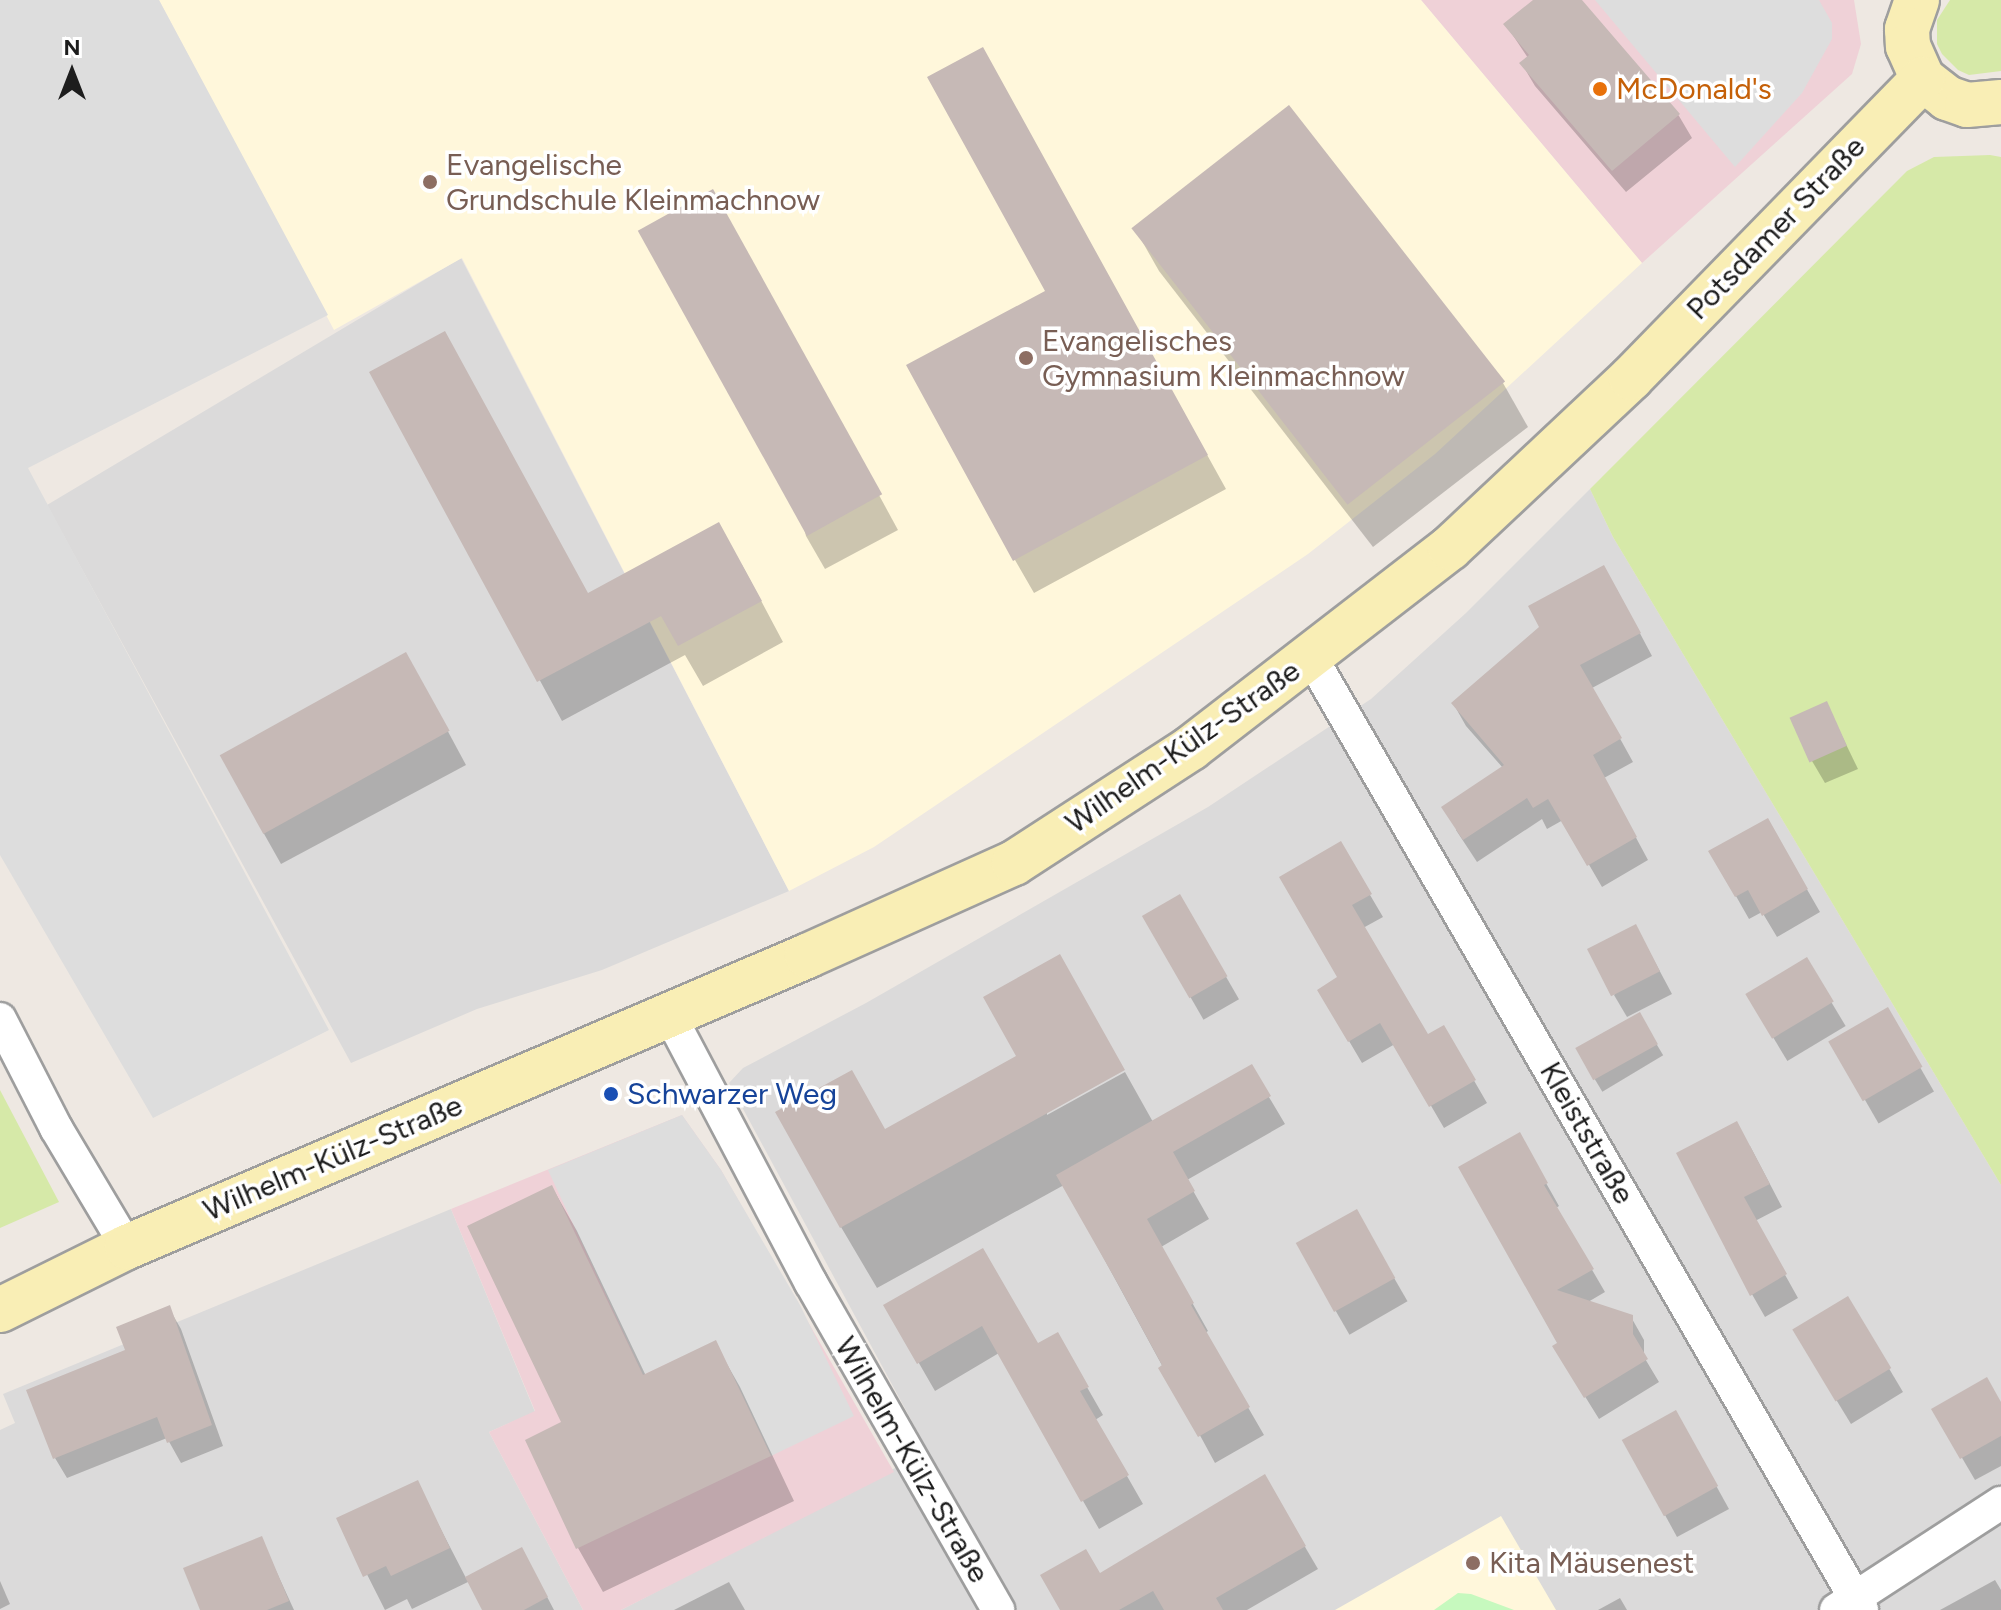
<!DOCTYPE html>
<html>
<head>
<meta charset="utf-8">
<style>
	body { margin:0 }
	#map { position:relative; width:2001px; height:1610px; overflow:hidden; background:#eee8e2; font-family:Figtree,sans-serif }
	div>[style] { position:absolute }
	[style*='--x'] { left:calc(var(--x)*1px); top:calc(var(--y)*1px); width:calc(var(--w)*1px); rotate:calc(var(--a)*1deg) }
	.residential>* { inset:0; background:#dbdada }
	.commercial>* { inset:0; background:#efd1d7 }
	.education>* { inset:0; background:#fff7db }
	.grass>* { inset:0; background:#d6e9a8 }
	.park>* { inset:0; background:#c6f9be }
	.parking>* { inset:0; background:#ddd }
	.shadow>* { inset:0; background:#0003; transform-origin:0 0 }
	.building>* { inset:0; background:#c6b9b6; transform-origin:0 0 }
	.roads { filter:drop-shadow(2px 0 #9e9e9e) drop-shadow(-2px 0 #9e9e9e) drop-shadow(0 2px #9e9e9e) drop-shadow(0 -2px #9e9e9e) }
	.street>* { height:32px; margin:-16px; padding:0 16px; transform-origin:16px; border-radius:16px; background:#fff }
	.secondary>* { height:44px; margin:-22px; padding:0 22px; transform-origin:22px; border-radius:22px; background:#f9eeb5 }
	.dots>* { width:22px; height:22px; translate:-50% -50%; box-sizing:border-box; border:4px solid #fff; border-radius:50% }
	span { translate:-50% -50%; white-space:nowrap; text-align:center; line-height:1.15; -webkit-text-stroke:7px #fff; paint-order:stroke }
	.food-label { font-size:30px; color:#c56008 }
	.left { translate:0 -50%; text-align:left }
	.education-label { font-size:30px; color:#785e54 }
	.street-label { font-size:30px; color:#1d1d1d }
	.transit-label { font-size:30px; color:#164399 }
	.north { position:absolute; left:32px; top:32px; width:80px; height:80px; -webkit-text-stroke:6px #fff; paint-order:stroke; rotate:0deg; font-size:22px; font-weight:700; line-height:32px; text-align:center; color:#1d1d1d }
	.north::after { content:''; display:block; margin:auto; width:28px; height:36px; background:#1d1d1d; clip-path:polygon(50% 0,100% 100%,50% 72%,0 100%) }
</style>
</head>
<body>
<div id="map">
	<div class="residential">
		<div style="clip-path:polygon(461px 258px,789px 891px,602px 970px,477px 1009px,351px 1063px,47px 505px)"></div>
		<div style="clip-path:polygon(1590px 489px,1613px 537px,2001px 1185px,2001px 1610px,621px 1610px,928px 1451px,729px 1083px,743px 1068px,866px 1003px,1208px 807px,1371px 699px,1466px 613px)"></div>
		<div style="clip-path:polygon(451px 1209px,535px 1412px,489px 1432px,583px 1610px,0 1610px,0 1430px,15px 1423px,3px 1394px)"></div>
	</div>
	<div class="commercial">
		<div style="clip-path:polygon(1421px 0,1854px 0,1861px 44px,1852px 74px,1642px 263px)"></div>
		<div style="clip-path:polygon(682px 1115px,721px 1170px,894px 1472px,621px 1610px,583px 1610px,489px 1432px,535px 1411px,451px 1209px)"></div>
	</div>
	<div class="education">
		<div style="clip-path:polygon(159px 0,1421px 0,1642px 263px,1435px 454px,1308px 554px,874px 847px,789px 891px,462px 258px,334px 330px)"></div>
		<div style="clip-path:polygon(1501px 1516px,1556px 1610px,1335px 1610px)"></div>
	</div>
	<div class="grass">
		<div style="clip-path:polygon(1950px 0,2001px 0,2001px 71px,1969px 75px,1958px 70px,1942px 54px,1937px 44px,1937px 20px)"></div>
		<div style="clip-path:polygon(1990px 155px,2001px 157px,2001px 1185px,1613px 537px,1590px 489px,1907px 171px,1934px 157px)"></div>
		<div style="clip-path:polygon(0 1090px,59px 1202px,0 1228px)"></div>
	</div>
	<div class="park">
		<div style="clip-path:polygon(1458px 1593px,1471px 1594px,1514px 1610px,1434px 1610px)"></div>
	</div>
	<div class="parking">
		<div style="clip-path:polygon(0 0,159px 0,328px 315px,28px 468px,329px 1030px,153px 1118px,0 855px)"></div>
		<div style="clip-path:polygon(1595px 0,1819px 0,1832px 23px,1832px 39px,1802px 93px,1735px 167px)"></div>
		<div style="clip-path:polygon(682px 1115px,721px 1170px,800px 1305px,854px 1416px,771px 1456px,716px 1341px,643px 1375px,548px 1170px)"></div>
	</div>
	<div class="shadow">
		<div style="clip-path:polygon(1536px 0,1580px 0,1679px 116px,1692px 138px,1626px 192px,1535px 86px,1522px 64px,1528px 58px,1506px 25px)"></div>
		<div style="clip-path:polygon(1001px 83px,1226px 489px,1034px 593px,1015px 560px,1047px 291px)"></div>
		<div style="clip-path:polygon(1289px 107px,1503px 383px,1528px 427px,1373px 547px,1159px 271px,1134px 227px)"></div>
		<div style="clip-path:polygon(732px 225px,898px 530px,825px 569px,806px 536px)"></div>
		<div style="clip-path:polygon(372px 373px,588px 596px,742px 565px,783px 642px,703px 686px,685px 655px,562px 721px)"></div>
		<div style="clip-path:polygon(1617px 590px,1652px 656px,1592px 688px,1633px 762px,1604px 778px,1648px 860px,1602px 887px,1563px 820px,1547px 829px,1542px 819px,1477px 862px,1456px 830px,1503px 768px,1466px 726px,1453px 703px)"></div>
		<div style="clip-path:polygon(424px 687px,466px 765px,281px 864px,263px 832px)"></div>
		<div style="clip-path:polygon(1826px 703px,1858px 769px,1825px 783px,1812px 761px)"></div>
		<div style="clip-path:polygon(1767px 820px,1820px 912px,1777px 937px,1762px 912px,1749px 919px,1711px 852px)"></div>
		<div style="clip-path:polygon(1340px 844px,1383px 917px,1363px 928px,1427px 1037px,1443px 1027px,1487px 1103px,1444px 1128px,1395px 1044px,1362px 1063px,1319px 990px,1340px 978px)"></div>
		<div style="left:1180px;top:897px;width:118px;height:41px;rotate:60deg"></div>
		<div style="clip-path:polygon(1648px 949px,1672px 994px,1627px 1017px,1614px 995px)"></div>
		<div style="left:1806px;top:960px;width:77px;height:68px;rotate:59deg"></div>
		<div style="left:1887px;top:1010px;width:94px;height:64px;rotate:60deg"></div>
		<div style="left:1639px;top:1015px;width:47px;height:71px;rotate:59deg"></div>
		<div style="clip-path:polygon(1251px 1067px,1285px 1124px,1187px 1180px,1209px 1219px,1161px 1247px,1208px 1331px,1205px 1333px,1264px 1435px,1215px 1463px,1064px 1185px,877px 1288px,841px 1227px,885px 1131px,1047px 1111px,1047px 1115px,1125px 1072px,1153px 1122px)"></div>
		<div style="clip-path:polygon(1519px 1135px,1559px 1206px,1556px 1208px,1605px 1292px,1588px 1302px,1631px 1317px,1644px 1340px,1644px 1357px,1659px 1382px,1599px 1419px,1568px 1369px,1560px 1344px)"></div>
		<div style="clip-path:polygon(1750px 1146px,1782px 1207px,1755px 1221px,1798px 1298px,1765px 1317px,1725px 1247px)"></div>
		<div style="clip-path:polygon(552px 1187px,577px 1231px,646px 1376px,715px 1343px,740px 1387px,794px 1501px,603px 1592px,578px 1548px,563px 1423px)"></div>
		<div style="left:1356px;top:1212px;width:103px;height:67px;rotate:60deg"></div>
		<div style="clip-path:polygon(983px 1251px,1037px 1346px,1057px 1335px,1103px 1415px,1095px 1420px,1143px 1504px,1099px 1529px,999px 1353px,935px 1391px,886px 1306px)"></div>
		<div style="clip-path:polygon(1847px 1298px,1903px 1392px,1851px 1424px,1807px 1352px)"></div>
		<div style="clip-path:polygon(169px 1308px,181px 1329px,223px 1446px,181px 1463px,167px 1438px,67px 1478px,55px 1458px,128px 1351px)"></div>
		<div style="clip-path:polygon(2001px 1406px,2001px 1466px,1975px 1480px,1934px 1410px)"></div>
		<div style="clip-path:polygon(1688px 1435px,1729px 1509px,1677px 1537px,1665px 1515px)"></div>
		<div style="clip-path:polygon(1264px 1477px,1318px 1569px,1247px 1610px,1062px 1610px,1099px 1576px)"></div>
		<div style="clip-path:polygon(417px 1483px,466px 1578px,534px 1572px,554px 1610px,485px 1610px,470px 1581px,412px 1609px,407px 1599px,385px 1610px,339px 1519px)"></div>
		<div style="clip-path:polygon(261px 1538px,294px 1610px,202px 1610px)"></div>
		<div style="clip-path:polygon(1995px 1580px,2001px 1590px,2001px 1610px,1940px 1610px)"></div>
		<div style="clip-path:polygon(0 1581px,10px 1604px,0 1609px)"></div>
		<div style="clip-path:polygon(729px 1582px,745px 1610px,674px 1610px)"></div>
		<div style="clip-path:polygon(1620px 1598px,1627px 1610px,1598px 1610px)"></div>
	</div>
	<div class="building">
		<div style="clip-path:polygon(1533px 0,1582px 0,1680px 114px,1612px 171px,1519px 63px,1529px 55px,1503px 24px)"></div>
		<div style="clip-path:polygon(983px 47px,1208px 455px,1013px 561px,906px 365px,1045px 291px,927px 77px)"></div>
		<div style="left:1289px;top:105px;width:351px;height:200px;rotate:52deg"></div>
		<div style="left:713px;top:189px;width:349px;height:86px;rotate:61deg"></div>
		<div style="clip-path:polygon(445px 331px,588px 593px,719px 522px,762px 601px,678px 646px,661px 616px,537px 682px,369px 372px)"></div>
		<div style="clip-path:polygon(1604px 565px,1641px 633px,1580px 665px,1622px 738px,1593px 755px,1637px 837px,1587px 866px,1548px 799px,1533px 808px,1527px 798px,1463px 840px,1441px 807px,1504px 765px,1451px 703px,1539px 627px,1528px 606px)"></div>
		<div style="left:406px;top:652px;width:90px;height:213px;rotate:61deg"></div>
		<div style="left:1827px;top:701px;width:49px;height:41px;rotate:66deg"></div>
		<div style="clip-path:polygon(1768px 818px,1808px 889px,1762px 916px,1748px 890px,1735px 897px,1708px 851px)"></div>
		<div style="clip-path:polygon(1341px 841px,1372px 894px,1352px 905px,1428px 1034px,1444px 1025px,1476px 1080px,1429px 1107px,1380px 1023px,1348px 1042px,1317px 990px,1337px 977px,1279px 877px)"></div>
		<div style="left:1180px;top:894px;width:95px;height:44px;rotate:60deg"></div>
		<div style="left:1636px;top:924px;width:53px;height:55px;rotate:63deg"></div>
		<div style="clip-path:polygon(1060px 954px,1125px 1070px,840px 1228px,775px 1112px,852px 1070px,885px 1129px,1016px 1056px,983px 997px)"></div>
		<div style="left:1807px;top:957px;width:52px;height:72px;rotate:59deg"></div>
		<div style="left:1888px;top:1007px;width:69px;height:69px;rotate:60deg"></div>
		<div style="left:1640px;top:1012px;width:37px;height:74px;rotate:61deg"></div>
		<div style="clip-path:polygon(1252px 1064px,1271px 1096px,1173px 1152px,1195px 1191px,1147px 1219px,1194px 1303px,1191px 1305px,1250px 1407px,1198px 1437px,1158px 1368px,1162px 1365px,1118px 1284px,1056px 1175px)"></div>
		<div style="clip-path:polygon(1737px 1121px,1770px 1184px,1744px 1197px,1787px 1274px,1750px 1296px,1676px 1153px)"></div>
		<div style="clip-path:polygon(1520px 1132px,1548px 1183px,1544px 1185px,1594px 1269px,1557px 1290px,1633px 1315px,1633px 1334px,1648px 1359px,1584px 1398px,1552px 1346px,1557px 1343px,1458px 1167px)"></div>
		<div style="clip-path:polygon(552px 1185px,643px 1375px,716px 1340px,771px 1456px,576px 1549px,525px 1440px,561px 1422px,467px 1226px)"></div>
		<div style="left:1357px;top:1209px;width:79px;height:70px;rotate:61deg"></div>
		<div style="clip-path:polygon(983px 1248px,1038px 1343px,1058px 1332px,1089px 1387px,1080px 1391px,1129px 1475px,1081px 1502px,982px 1326px,917px 1364px,883px 1305px)"></div>
		<div style="left:1848px;top:1296px;width:84px;height:65px;rotate:59deg"></div>
		<div style="clip-path:polygon(170px 1305px,212px 1425px,167px 1443px,157px 1417px,53px 1459px,26px 1390px,125px 1350px,116px 1327px)"></div>
		<div style="clip-path:polygon(1987px 1377px,2001px 1402px,2001px 1436px,1960px 1459px,1931px 1409px)"></div>
		<div style="left:1676px;top:1410px;width:87px;height:62px;rotate:61deg"></div>
		<div style="clip-path:polygon(1265px 1474px,1306px 1546px,1216px 1598px,1223px 1610px,1164px 1610px,1153px 1591px,1119px 1610px,1060px 1610px,1040px 1575px,1086px 1549px,1100px 1573px)"></div>
		<div style="clip-path:polygon(418px 1480px,450px 1548px,391px 1576px,386px 1566px,363px 1577px,336px 1518px)"></div>
		<div style="clip-path:polygon(262px 1536px,289px 1601px,267px 1610px,200px 1610px,183px 1568px)"></div>
		<div style="clip-path:polygon(522px 1547px,548px 1597px,524px 1610px,482px 1610px,465px 1577px)"></div>
	</div>
	<div class="roads">
		<div class="street">
			<div style="--x:1311;--y:657;--w:1101;--a:59.96"></div>
			<div style="--x:669;--y:1014;--w:304;--a:62.2"></div>
			<div style="--x:811;--y:1283;--w:377;--a:60.2"></div>
			<div style="--x:0;--y:1019;--w:123;--a:62.8"></div>
			<div style="--x:56;--y:1128;--w:139;--a:59.2"></div>
			<div style="--x:1836;--y:1610;--w:197;--a:-33"></div>
		</div>
		<div class="secondary">
			<div style="--x:1917;--y:0;--w:31;--a:109"></div>
			<div style="--x:1907;--y:29;--w:17;--a:87"></div>
			<div style="--x:1908;--y:46;--w:36;--a:66"></div>
			<div style="--x:1923;--y:79;--w:31;--a:38"></div>
			<div style="--x:1947;--y:98;--w:21;--a:19"></div>
			<div style="--x:1967;--y:105;--w:34;--a:-5"></div>
			<div style="--x:0;--y:1310;--w:142;--a:-26.4"></div>
			<div style="--x:127;--y:1247;--w:740;--a:-23.17"></div>
			<div style="--x:807;--y:956;--w:227;--a:-24.2"></div>
			<div style="--x:1014;--y:863;--w:211;--a:-33"></div>
			<div style="--x:1191;--y:748;--w:327;--a:-37.7"></div>
			<div style="--x:1450;--y:548;--w:248;--a:-43.2"></div>
			<div style="--x:1631;--y:378;--w:418;--a:-45.7"></div>
		</div>
	</div>
	<div class="dots">
		<div style="left:1600px;top:89px;background:#e8710a"></div>
		<div style="left:430px;top:182px;background:#8d6e63"></div>
		<div style="left:1026px;top:358px;background:#8d6e63"></div>
		<div style="left:611px;top:1094px;background:#1a4fb4"></div>
		<div style="left:1473px;top:1563px;background:#8d6e63"></div>
	</div>
	<div class="food-label">
		<span class="left" style="left:1616px;top:89px">McDonald's</span>
	</div>
	<div class="education-label">
		<span class="left" style="left:446px;top:182px">Evangelische<br>Grundschule Kleinmachnow</span>
		<span class="left" style="left:1042px;top:358px">Evangelisches<br>Gymnasium Kleinmachnow</span>
		<span class="left" style="left:1489px;top:1563px">Kita Mäusenest</span>
	</div>
	<div class="street-label">
		<span style="left:1776px;top:228px;rotate:-46deg">Potsdamer Straße</span>
		<span style="left:1183px;top:747px;rotate:-35deg">Wilhelm-Külz-Straße</span>
		<span style="left:1587px;top:1133px;rotate:60deg">Kleiststraße</span>
		<span style="left:333px;top:1158px;rotate:-23deg">Wilhelm-Külz-Straße</span>
		<span style="left:912px;top:1460px;rotate:60deg">Wilhelm-Külz-Straße</span>
	</div>
	<div class="transit-label">
		<span class="left" style="left:627px;top:1094px">Schwarzer Weg</span>
	</div>
	<div class="north">N</div>
</div>
</body>
</html>
